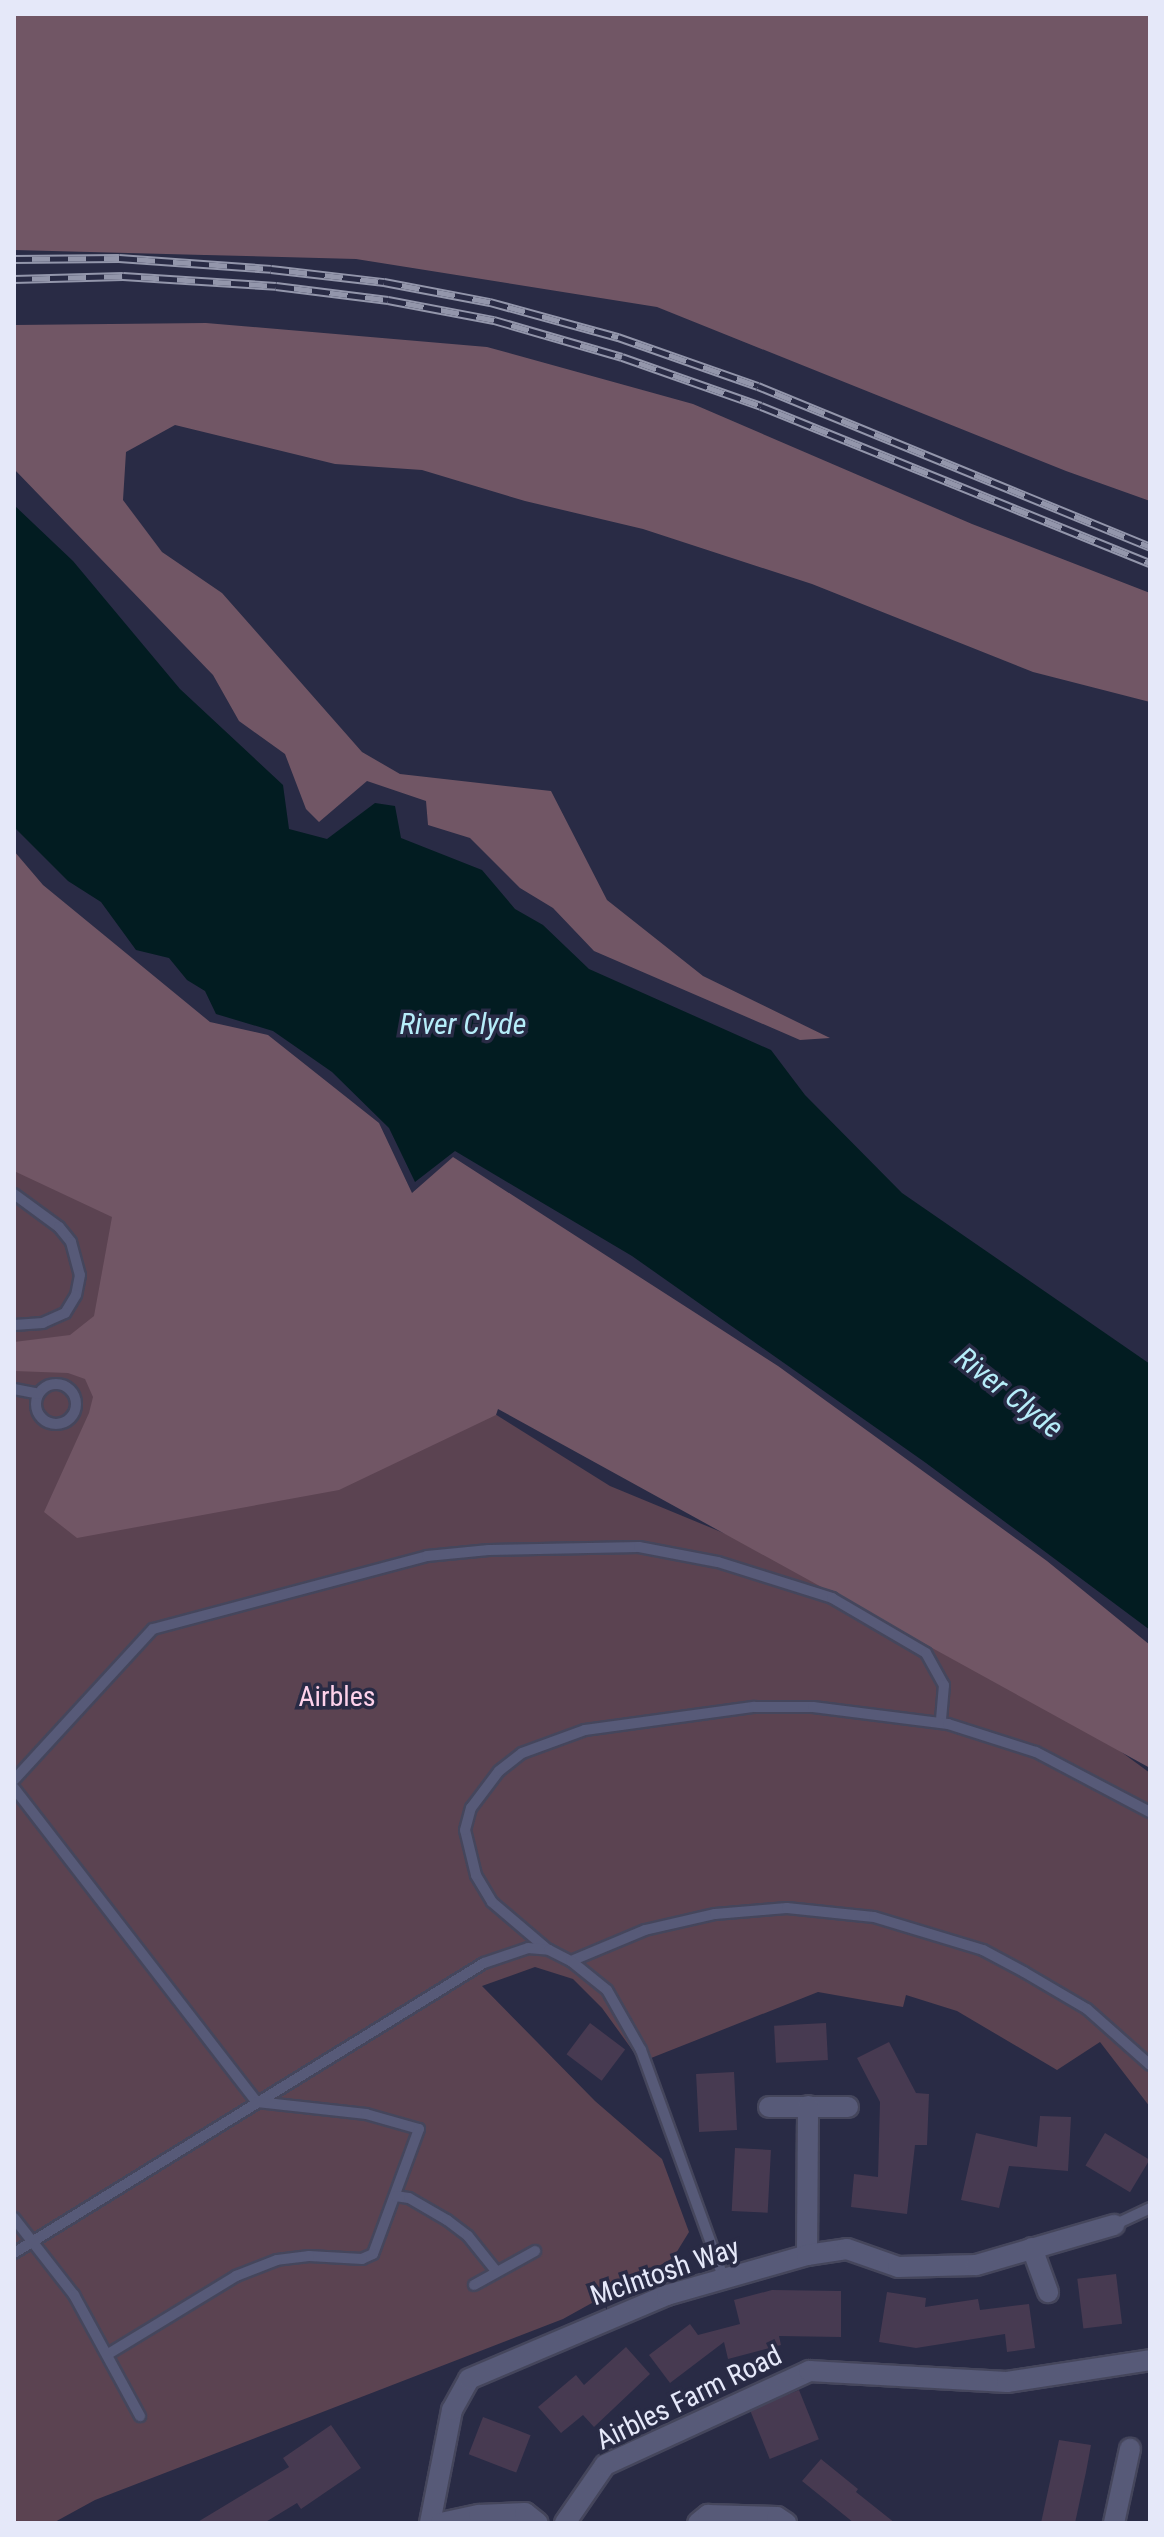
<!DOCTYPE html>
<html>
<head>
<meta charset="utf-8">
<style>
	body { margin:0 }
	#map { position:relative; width:1164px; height:2537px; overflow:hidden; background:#292b45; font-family:"Roboto Condensed",sans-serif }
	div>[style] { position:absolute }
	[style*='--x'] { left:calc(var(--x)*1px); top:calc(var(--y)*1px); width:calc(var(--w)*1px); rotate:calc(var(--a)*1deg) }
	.green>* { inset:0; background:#5b4351 }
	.forest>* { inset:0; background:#715665 }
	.water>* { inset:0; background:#021c21 }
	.building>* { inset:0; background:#473a51; transform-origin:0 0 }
	.roads { filter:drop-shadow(2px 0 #45465c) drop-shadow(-2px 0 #45465c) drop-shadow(0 2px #45465c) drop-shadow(0 -2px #45465c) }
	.lane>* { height:10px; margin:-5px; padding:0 5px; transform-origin:5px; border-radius:5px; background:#575a78 }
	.lane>.ring { margin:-5px; padding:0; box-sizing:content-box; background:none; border:10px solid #575a78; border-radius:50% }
	.street>* { height:20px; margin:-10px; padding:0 10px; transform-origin:10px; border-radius:10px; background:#575a78 }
	.rail>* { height:9px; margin-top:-4.5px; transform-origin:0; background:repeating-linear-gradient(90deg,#292b45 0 18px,#9396ab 0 36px); box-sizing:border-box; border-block:2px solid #9396ab }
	span { translate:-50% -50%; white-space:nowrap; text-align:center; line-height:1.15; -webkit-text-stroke:7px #292b45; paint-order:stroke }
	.park-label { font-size:28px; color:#fed2eb }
	.street-label { font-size:28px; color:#e5e8f9 }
	.water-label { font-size:30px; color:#b6edf9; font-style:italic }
	.frame { position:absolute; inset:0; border:16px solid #e5e8f9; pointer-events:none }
</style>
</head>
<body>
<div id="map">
	<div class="green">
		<div style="clip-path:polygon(14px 1153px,479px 1404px,610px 1486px,951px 1627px,1150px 1773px,1150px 2107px,1100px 2042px,1057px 2070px,957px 2011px,906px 1995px,903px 2007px,818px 1992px,641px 2062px,602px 2008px,573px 1979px,535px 1967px,482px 1986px,595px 2101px,662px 2159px,689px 2232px,673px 2258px,563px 2319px,95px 2500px,53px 2523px,14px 2523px)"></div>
	</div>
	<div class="forest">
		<div style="clip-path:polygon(14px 14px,1150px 14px,1150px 501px,1066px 471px,657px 307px,356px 259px,14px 250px)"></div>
		<div style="clip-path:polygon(206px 323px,487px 347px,693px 404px,972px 524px,1150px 593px,1150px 702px,1033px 672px,812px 584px,643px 529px,525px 501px,422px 470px,335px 464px,175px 425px,126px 452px,123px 500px,162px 552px,222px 593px,362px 752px,400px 774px,551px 791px,607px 900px,703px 976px,830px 1038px,800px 1040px,594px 951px,553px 908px,520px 888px,470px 838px,428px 825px,426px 801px,367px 781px,319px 822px,306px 809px,285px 754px,239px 721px,213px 675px,14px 469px,14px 325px)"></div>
		<div style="clip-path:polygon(14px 851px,43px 885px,210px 1022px,268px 1035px,379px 1123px,412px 1193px,453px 1157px,778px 1366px,1047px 1561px,1150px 1645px,1150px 1768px,498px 1409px,496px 1415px,339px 1490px,77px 1538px,44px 1512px,89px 1413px,93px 1397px,85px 1379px,68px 1373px,14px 1371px,14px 1342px,70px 1335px,94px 1316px,112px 1217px,14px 1171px)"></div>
	</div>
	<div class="water">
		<div style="clip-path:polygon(14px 505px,73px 561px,180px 689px,283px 785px,289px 829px,327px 839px,375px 803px,395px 806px,401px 838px,482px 870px,515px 909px,543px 925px,589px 969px,771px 1050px,805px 1095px,902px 1193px,1150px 1364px,1150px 1630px,926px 1463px,632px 1256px,455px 1151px,415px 1182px,389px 1128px,332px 1072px,273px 1031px,216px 1014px,205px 991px,187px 980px,169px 958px,136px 950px,101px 902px,68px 881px,14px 827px)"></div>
	</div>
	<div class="building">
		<div style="left:590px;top:2023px;width:44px;height:39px;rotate:37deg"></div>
		<div style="left:826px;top:2023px;width:37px;height:52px;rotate:87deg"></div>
		<div style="clip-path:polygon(889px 2042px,916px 2093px,929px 2094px,927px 2145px,915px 2145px,907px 2214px,851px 2207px,854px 2174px,878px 2177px,880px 2102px,857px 2058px)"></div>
		<div style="left:734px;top:2072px;width:58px;height:38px;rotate:87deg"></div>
		<div style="clip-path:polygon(1040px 2116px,1071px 2117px,1068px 2171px,1009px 2166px,999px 2208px,961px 2200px,976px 2133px,1037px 2147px)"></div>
		<div style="left:1105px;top:2133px;width:52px;height:38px;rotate:31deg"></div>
		<div style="left:735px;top:2148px;width:36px;height:63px;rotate:3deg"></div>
		<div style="left:1116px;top:2274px;width:50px;height:39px;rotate:83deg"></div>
		<div style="clip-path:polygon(772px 2290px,841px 2291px,841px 2337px,779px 2336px,781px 2345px,728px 2359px,724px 2342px,670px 2383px,649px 2355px,690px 2324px,698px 2335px,740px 2324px,734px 2300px)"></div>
		<div style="clip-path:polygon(887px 2292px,926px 2298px,925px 2307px,978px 2299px,980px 2310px,1029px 2304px,1035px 2348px,1007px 2352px,1005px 2334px,916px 2348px,879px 2342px)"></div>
		<div style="clip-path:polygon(626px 2347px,650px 2374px,594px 2427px,583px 2415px,561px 2433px,538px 2407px,576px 2375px,584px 2385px)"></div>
		<div style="left:799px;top:2390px;width:53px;height:53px;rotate:68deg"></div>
		<div style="left:483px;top:2417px;width:51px;height:40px;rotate:21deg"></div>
		<div style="clip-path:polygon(331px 2425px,361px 2468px,301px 2509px,297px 2503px,264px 2523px,196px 2523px,289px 2467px,283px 2458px)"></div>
		<div style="clip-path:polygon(1059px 2440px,1091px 2445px,1086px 2472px,1075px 2523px,1041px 2523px)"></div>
		<div style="clip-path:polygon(821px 2459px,858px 2489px,856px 2492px,895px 2523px,854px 2523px,802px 2481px)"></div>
	</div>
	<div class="roads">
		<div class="lane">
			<div style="--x:14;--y:1194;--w:56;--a:36.3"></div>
			<div style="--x:59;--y:1227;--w:19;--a:51"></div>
			<div style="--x:71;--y:1242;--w:34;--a:75"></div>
			<div style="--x:80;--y:1275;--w:20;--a:101"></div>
			<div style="--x:76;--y:1295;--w:21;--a:121"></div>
			<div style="--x:65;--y:1313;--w:24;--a:156"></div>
			<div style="--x:43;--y:1323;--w:29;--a:176"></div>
			<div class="ring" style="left:36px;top:1384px;width:30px;height:30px"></div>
			<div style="--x:14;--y:1389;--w:25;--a:11"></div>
			<div style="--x:14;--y:1780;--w:205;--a:-47.4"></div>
			<div style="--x:153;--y:1629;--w:284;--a:-14.9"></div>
			<div style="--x:427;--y:1556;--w:62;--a:-5.5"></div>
			<div style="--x:489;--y:1550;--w:150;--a:-1.1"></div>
			<div style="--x:639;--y:1547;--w:80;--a:10.8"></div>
			<div style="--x:718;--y:1562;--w:120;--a:17.5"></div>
			<div style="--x:832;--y:1598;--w:109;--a:30.3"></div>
			<div style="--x:926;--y:1653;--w:37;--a:61"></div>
			<div style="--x:944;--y:1685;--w:38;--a:95"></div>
			<div style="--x:14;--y:1788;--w:397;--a:52.3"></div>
			<div style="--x:257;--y:2102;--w:110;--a:6.3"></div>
			<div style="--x:366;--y:2114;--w:55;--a:15.8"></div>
			<div style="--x:419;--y:2129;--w:133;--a:110.2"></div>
			<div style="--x:373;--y:2254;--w:12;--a:156"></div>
			<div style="--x:362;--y:2259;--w:53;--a:-176.8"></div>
			<div style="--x:309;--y:2256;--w:32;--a:173"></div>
			<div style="--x:277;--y:2260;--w:44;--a:158.7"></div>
			<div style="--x:236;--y:2276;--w:150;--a:148.6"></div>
			<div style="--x:546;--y:1948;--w:71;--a:-139.6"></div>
			<div style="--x:492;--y:1902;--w:31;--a:-121"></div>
			<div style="--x:476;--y:1875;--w:46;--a:-103.7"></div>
			<div style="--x:465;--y:1830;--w:23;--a:-75"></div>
			<div style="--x:471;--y:1808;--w:46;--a:-52.9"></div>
			<div style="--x:499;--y:1771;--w:29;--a:-38"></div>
			<div style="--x:522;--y:1753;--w:67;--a:-20.1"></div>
			<div style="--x:585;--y:1730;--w:171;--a:-7.8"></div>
			<div style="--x:754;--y:1707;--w:59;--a:0"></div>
			<div style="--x:813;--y:1707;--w:136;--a:7.2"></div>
			<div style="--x:948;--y:1724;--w:92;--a:17.7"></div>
			<div style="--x:1036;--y:1752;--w:129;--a:27.8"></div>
			<div style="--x:571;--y:1961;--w:80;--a:-22.7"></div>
			<div style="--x:645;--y:1930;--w:72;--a:-12.9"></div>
			<div style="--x:715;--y:1914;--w:72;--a:-4.8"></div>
			<div style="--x:787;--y:1908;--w:87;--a:5.9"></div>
			<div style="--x:874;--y:1917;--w:114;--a:16.8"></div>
			<div style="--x:983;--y:1950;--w:47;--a:28.2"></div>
			<div style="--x:1024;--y:1972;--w:73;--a:30.4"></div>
			<div style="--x:1087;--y:2009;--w:84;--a:41.6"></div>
			<div style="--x:395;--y:2196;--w:14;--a:8"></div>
			<div style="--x:409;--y:2198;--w:44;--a:30.1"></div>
			<div style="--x:447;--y:2220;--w:26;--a:37"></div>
			<div style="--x:468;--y:2236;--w:45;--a:51.3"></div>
			<div style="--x:14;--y:2218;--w:98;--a:52.1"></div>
			<div style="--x:74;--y:2295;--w:138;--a:61.4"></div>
			<div style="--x:1114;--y:2225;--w:40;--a:-25"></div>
			<div style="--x:14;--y:2253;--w:552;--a:-31.68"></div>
			<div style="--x:484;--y:1963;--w:46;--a:-18.8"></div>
			<div style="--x:528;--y:1948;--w:21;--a:5"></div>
			<div style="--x:549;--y:1950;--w:25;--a:27"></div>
			<div style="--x:571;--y:1961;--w:46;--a:38.9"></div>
			<div style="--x:607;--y:1990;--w:69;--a:60.5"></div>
			<div style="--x:641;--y:2050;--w:244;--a:70.1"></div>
			<div style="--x:474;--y:2285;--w:70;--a:-29.1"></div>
		</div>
		<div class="street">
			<div style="--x:769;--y:2107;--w:79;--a:0"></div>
			<div style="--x:1032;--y:2248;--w:47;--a:70"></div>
			<div style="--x:807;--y:2255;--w:149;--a:-89.6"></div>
			<div style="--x:430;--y:2523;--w:115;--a:-79"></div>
			<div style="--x:452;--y:2410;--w:35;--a:-61"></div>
			<div style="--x:469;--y:2379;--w:215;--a:-23"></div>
			<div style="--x:667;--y:2295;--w:146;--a:-15.9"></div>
			<div style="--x:807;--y:2255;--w:40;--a:-8.5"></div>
			<div style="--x:847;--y:2249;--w:54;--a:19.4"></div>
			<div style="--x:898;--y:2267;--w:78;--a:-1.5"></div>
			<div style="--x:976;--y:2265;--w:144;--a:-16.2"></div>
			<div style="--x:441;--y:2523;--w:39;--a:-12"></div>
			<div style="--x:479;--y:2515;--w:46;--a:-2.5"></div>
			<div style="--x:525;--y:2513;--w:16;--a:38"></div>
			<div style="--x:565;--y:2523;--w:70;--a:-55.4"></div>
			<div style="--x:605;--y:2465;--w:225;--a:-24.7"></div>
			<div style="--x:809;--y:2371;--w:198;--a:3.2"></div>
			<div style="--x:1007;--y:2382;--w:145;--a:-8.7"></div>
			<div style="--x:698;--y:2523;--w:13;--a:-39"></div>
			<div style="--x:708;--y:2515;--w:69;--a:1.7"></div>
			<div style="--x:777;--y:2517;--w:11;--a:34"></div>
			<div style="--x:1114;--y:2523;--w:76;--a:-77.8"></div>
		</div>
	</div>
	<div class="rail">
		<div style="--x:14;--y:259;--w:105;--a:-0.5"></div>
		<div style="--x:119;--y:258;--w:152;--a:4.1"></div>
		<div style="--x:271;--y:269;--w:114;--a:6.6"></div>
		<div style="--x:384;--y:282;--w:108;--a:10.7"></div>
		<div style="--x:490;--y:302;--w:133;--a:15.3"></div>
		<div style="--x:618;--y:337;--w:148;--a:19.3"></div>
		<div style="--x:758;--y:386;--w:424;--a:22.3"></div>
		<div style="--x:14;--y:279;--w:109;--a:-1.6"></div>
		<div style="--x:123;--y:276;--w:153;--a:3.7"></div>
		<div style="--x:276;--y:286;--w:113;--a:7.1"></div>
		<div style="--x:388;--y:300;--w:108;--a:10.7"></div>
		<div style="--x:494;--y:320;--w:133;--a:16.1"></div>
		<div style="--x:622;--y:357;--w:147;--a:19.4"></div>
		<div style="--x:761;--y:406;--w:419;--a:22"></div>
	</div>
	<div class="park-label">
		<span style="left:337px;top:1697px">Airbles</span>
	</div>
	<div class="street-label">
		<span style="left:665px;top:2272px;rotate:-19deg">McIntosh Way</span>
		<span style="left:689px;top:2398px;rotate:-26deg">Airbles Farm Road</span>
	</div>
	<div class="water-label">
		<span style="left:463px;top:1024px">River Clyde</span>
		<span style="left:1009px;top:1393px;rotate:38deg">River Clyde</span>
	</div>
	<div class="frame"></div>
</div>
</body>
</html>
